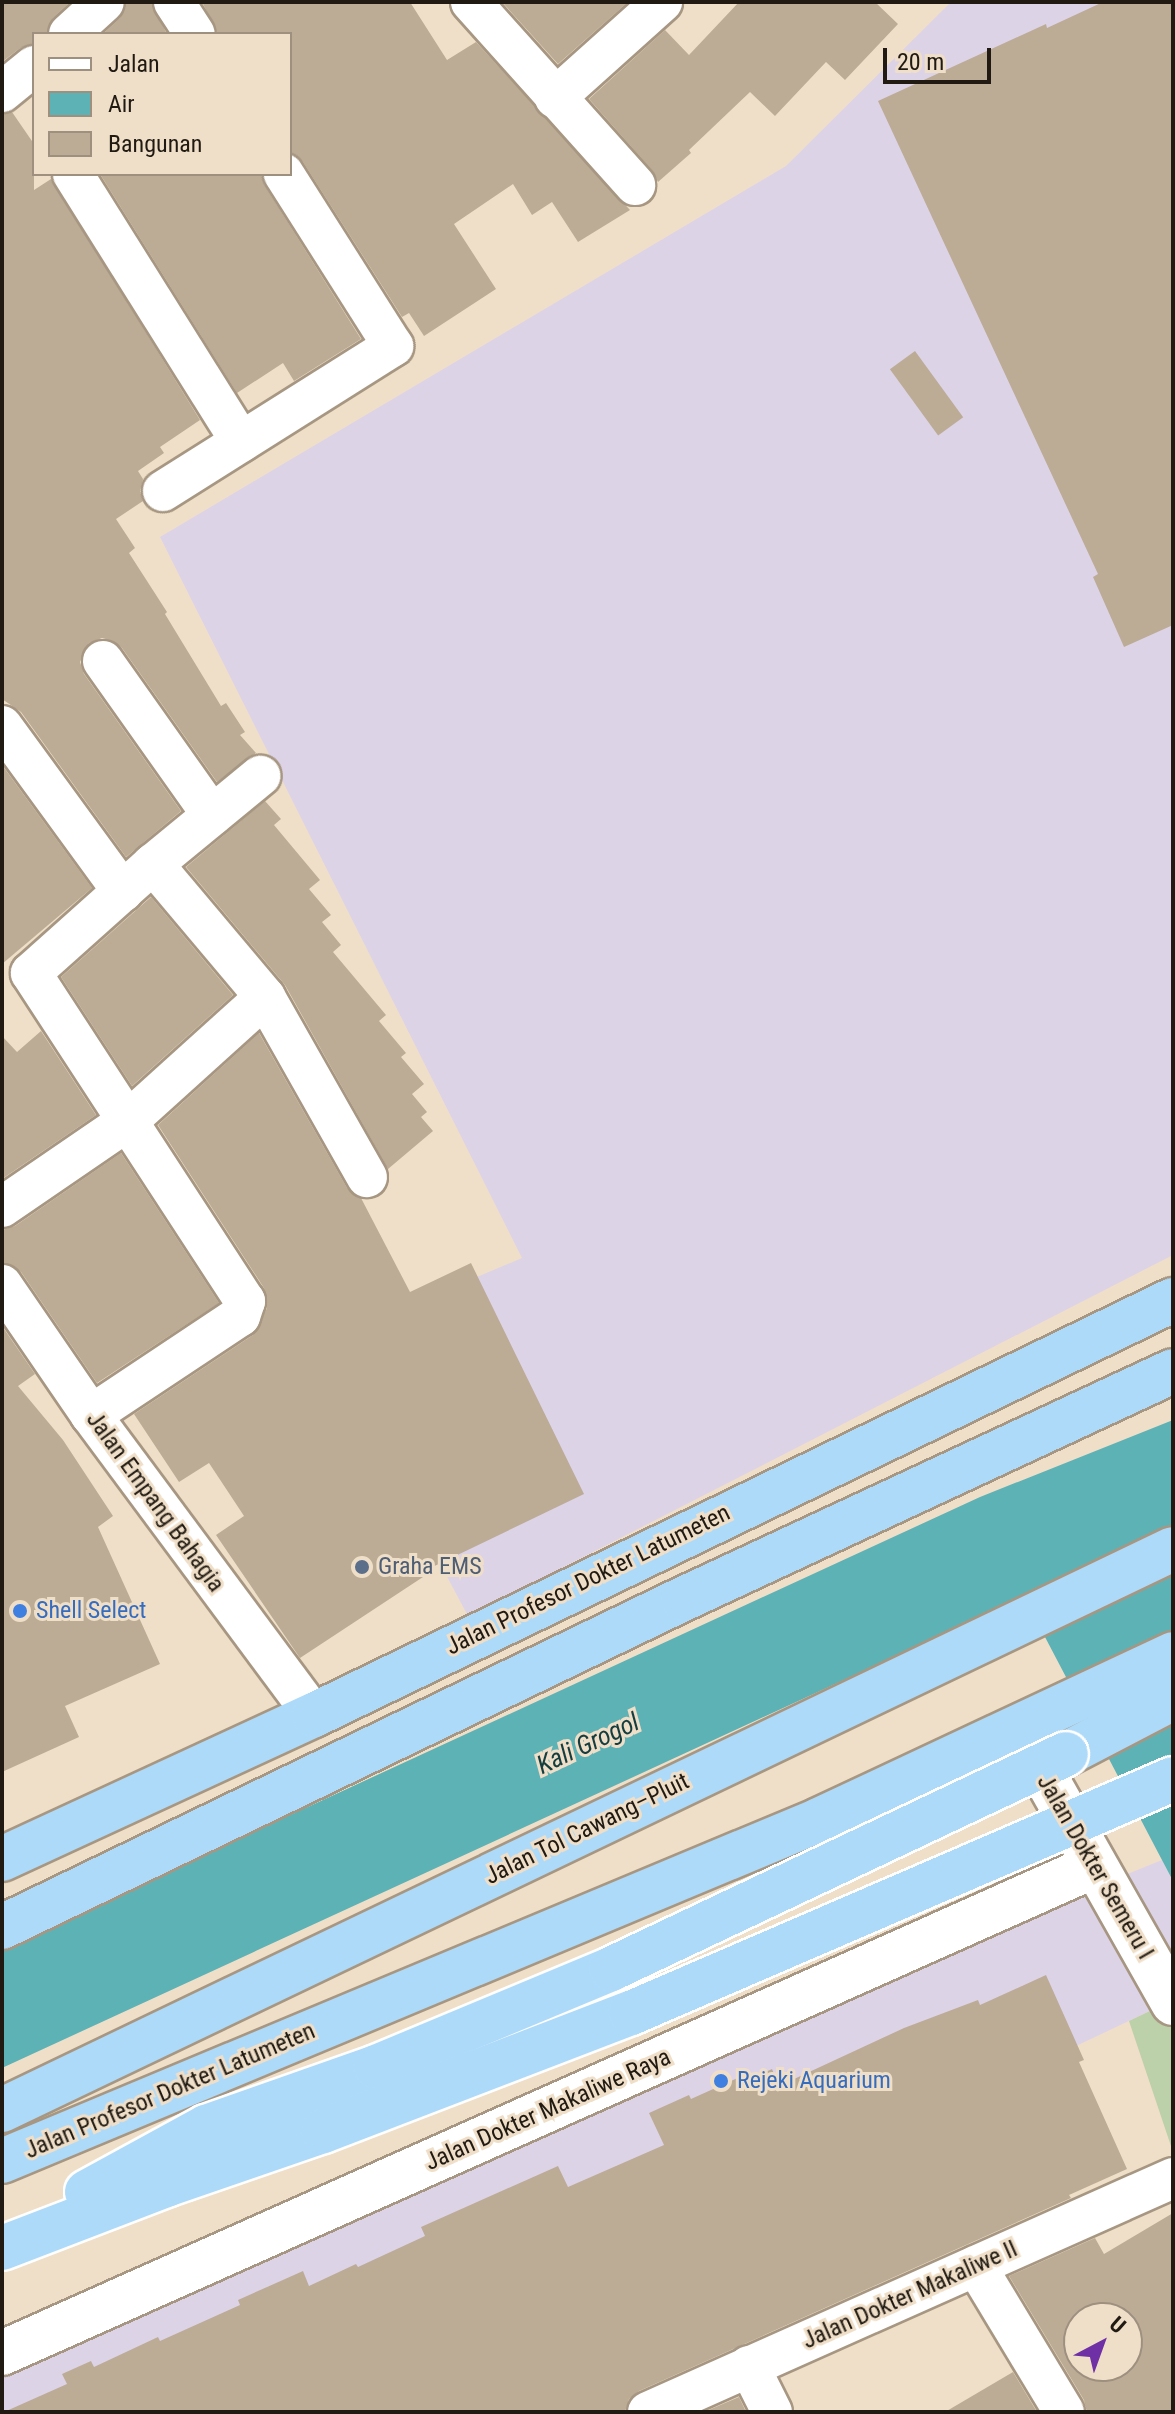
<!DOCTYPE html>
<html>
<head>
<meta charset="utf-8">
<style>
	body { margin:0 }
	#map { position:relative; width:1175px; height:2414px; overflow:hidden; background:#f0dfc8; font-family:"Roboto Condensed",sans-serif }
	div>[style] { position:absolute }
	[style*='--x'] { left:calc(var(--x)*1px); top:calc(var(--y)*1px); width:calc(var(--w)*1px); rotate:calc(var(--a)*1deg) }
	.commercial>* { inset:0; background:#ddd3e7 }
	.green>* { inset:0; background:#bcd0a9 }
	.water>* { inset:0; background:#5db2b6 }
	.building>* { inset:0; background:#bcac96; transform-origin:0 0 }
	.roads { filter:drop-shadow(2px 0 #a79782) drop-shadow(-2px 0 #a79782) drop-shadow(0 2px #a79782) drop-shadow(0 -2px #a79782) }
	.street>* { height:40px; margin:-20px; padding:0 20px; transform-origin:20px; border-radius:20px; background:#fff }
	.secondary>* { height:44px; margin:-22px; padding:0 22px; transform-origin:22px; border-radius:22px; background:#fff }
	.highway>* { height:44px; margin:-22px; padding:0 22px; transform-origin:22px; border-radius:22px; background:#aedafa }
	.bridges { filter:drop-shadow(2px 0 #fff) drop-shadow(-2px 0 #fff) drop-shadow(0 2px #fff) drop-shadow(0 -2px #fff) }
	.highway-bridge>* { height:44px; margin:-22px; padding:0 22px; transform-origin:22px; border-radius:22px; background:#aedafa }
	.dots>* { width:22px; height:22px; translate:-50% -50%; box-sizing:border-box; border:4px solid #f0dfc8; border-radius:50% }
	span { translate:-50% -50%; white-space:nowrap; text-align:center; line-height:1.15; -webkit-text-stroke:6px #f0dfc8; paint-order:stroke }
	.street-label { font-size:24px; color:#201a12 }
	.service-label { font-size:24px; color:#4e5e75 }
	.left { translate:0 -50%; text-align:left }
	.shop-label { font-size:24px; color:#366cbe }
	.water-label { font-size:26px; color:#143d3f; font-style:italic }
	.frame { position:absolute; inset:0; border:4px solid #201a12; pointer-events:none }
	.legend { position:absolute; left:32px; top:32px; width:260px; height:144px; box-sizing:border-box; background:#f0dfc8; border:2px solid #9d907f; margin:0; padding:10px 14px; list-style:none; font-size:24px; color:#201a12 }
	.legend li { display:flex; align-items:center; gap:16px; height:40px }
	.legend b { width:40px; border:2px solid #9d907f }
	.north { position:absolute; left:1063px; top:2302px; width:80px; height:80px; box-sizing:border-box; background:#f0dfc8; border:2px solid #9d907f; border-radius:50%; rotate:41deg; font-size:22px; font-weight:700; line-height:32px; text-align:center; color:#201a12 }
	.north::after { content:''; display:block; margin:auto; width:28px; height:36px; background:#6f30a5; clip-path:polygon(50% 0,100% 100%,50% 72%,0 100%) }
	.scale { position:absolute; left:883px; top:48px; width:108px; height:36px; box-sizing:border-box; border:4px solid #201a12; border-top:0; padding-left:10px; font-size:24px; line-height:28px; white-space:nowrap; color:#201a12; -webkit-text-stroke:6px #f0dfc8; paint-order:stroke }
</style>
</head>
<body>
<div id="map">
	<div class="commercial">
		<div style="clip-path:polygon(951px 2px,1173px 2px,1173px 1255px,468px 1616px,322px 1342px,522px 1258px,160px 537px,786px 166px)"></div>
		<div style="clip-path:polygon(1162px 1860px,1173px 1881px,1173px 2000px,305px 2412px,2px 2412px,2px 2331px)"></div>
	</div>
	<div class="green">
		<div style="clip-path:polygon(1173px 2000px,1173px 2152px,1129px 2021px)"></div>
	</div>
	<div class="water">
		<div style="clip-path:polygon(1173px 1420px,1173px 1881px,1024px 1597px,2px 2068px,2px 1948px,980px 1497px)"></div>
	</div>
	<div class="building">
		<div style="clip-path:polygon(2px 2px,70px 2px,53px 18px,47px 34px,34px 34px,34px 44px,20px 48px,2px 62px)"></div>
		<div style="clip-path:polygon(126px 2px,151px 2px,167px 34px,103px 34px,120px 18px)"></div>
		<div style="clip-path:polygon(202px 2px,410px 2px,447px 60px,476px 42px,630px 210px,578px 242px,552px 202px,532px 215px,513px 184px,454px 224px,496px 289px,424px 336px,409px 313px,402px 317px,303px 162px,290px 152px,290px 34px,218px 34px)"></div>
		<div style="clip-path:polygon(502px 2px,628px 2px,558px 64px)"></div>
		<div style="clip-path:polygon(739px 2px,875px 2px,898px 24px,845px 80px,826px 62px,775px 116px,750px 92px,689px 150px,691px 153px,658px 182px,652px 170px,589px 99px,665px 30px,689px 55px)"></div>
		<div style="clip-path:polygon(1103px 2px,1173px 2px,1173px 625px,1124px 647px,1093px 577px,1098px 574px,878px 101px,1046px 24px,1047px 28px)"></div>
		<div style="clip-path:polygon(12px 112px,34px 144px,34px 190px,51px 179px,200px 420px,160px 447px,164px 453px,138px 471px,143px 479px,140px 491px,143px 501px,116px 519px,135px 548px,129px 553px,167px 612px,165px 614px,221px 706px,226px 703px,245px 732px,240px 735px,256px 753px,217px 782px,122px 648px,113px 641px,102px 638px,89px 643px,80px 662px,84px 674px,181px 811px,126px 857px,21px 712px,2px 699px,2px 114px)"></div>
		<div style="clip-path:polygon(100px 174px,261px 174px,265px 186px,361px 339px,294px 381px,283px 363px,237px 393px)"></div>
		<div style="left:915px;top:351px;width:82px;height:31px;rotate:54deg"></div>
		<div style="clip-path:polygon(2px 765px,92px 888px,2px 964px)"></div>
		<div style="clip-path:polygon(265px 801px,281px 819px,274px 825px,320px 880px,309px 889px,331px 915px,322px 922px,341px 945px,333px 952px,386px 1015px,379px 1021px,406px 1053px,401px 1057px,424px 1084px,412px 1094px,427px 1112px,421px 1117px,433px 1131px,388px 1169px,285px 985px,186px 867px)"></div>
		<div style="clip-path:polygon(151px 897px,233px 995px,132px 1086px,61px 977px)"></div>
		<div style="clip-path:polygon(41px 1031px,96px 1115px,2px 1179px,2px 1036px,17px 1052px)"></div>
		<div style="clip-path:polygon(259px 1033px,347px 1188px,361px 1198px,410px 1292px,471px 1263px,584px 1494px,420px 1573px,423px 1577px,300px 1658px,216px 1535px,244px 1516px,209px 1463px,179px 1482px,134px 1414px,253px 1335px,267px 1308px,264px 1288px,158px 1125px)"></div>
		<div style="clip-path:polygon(121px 1153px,219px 1303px,97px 1383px,21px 1272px,2px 1262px,2px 1230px,15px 1226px)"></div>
		<div style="clip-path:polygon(2px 1326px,35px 1374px,18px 1386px,63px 1440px,113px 1516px,98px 1527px,160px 1664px,65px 1706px,79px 1737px,2px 1772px)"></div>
		<div style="clip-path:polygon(1046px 1975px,1084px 2060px,1079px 2062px,1127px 2169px,1069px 2195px,1071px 2198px,639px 2391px,629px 2399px,625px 2412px,4px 2412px,67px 2384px,62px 2374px,91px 2361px,94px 2367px,158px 2337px,160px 2341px,240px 2305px,238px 2300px,303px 2271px,309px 2286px,356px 2264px,358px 2267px,425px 2236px,421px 2227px,558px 2166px,568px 2187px,664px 2145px,649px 2113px,689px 2095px,691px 2099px,742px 2076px,744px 2082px,772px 2069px,779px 2086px,904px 2028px,978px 2000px,980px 2005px)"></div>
		<div style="clip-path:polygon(evenodd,1173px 2213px,1173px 2412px,1087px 2412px,1084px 2400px,1009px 2276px,1095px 2238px,1104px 2254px,1173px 2213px,1079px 2318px,1127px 2318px,1127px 2366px,1079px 2366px,1079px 2318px)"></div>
		<div style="clip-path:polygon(1013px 2372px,1037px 2412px,945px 2412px)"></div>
		<div style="clip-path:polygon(739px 2397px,746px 2412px,704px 2412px)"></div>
	</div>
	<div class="roads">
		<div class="street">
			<div style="--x:174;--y:2;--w:38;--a:57"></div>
			<div style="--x:471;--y:2;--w:246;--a:48.1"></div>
			<div style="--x:69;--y:34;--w:47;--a:-42.4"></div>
			<div style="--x:2;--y:92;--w:41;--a:-39.1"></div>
			<div style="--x:555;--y:98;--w:144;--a:-41.9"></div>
			<div style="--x:73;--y:174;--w:316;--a:57.9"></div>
			<div style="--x:163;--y:491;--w:272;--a:-32.2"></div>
			<div style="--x:393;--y:346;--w:204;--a:-122.4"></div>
			<div style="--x:103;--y:661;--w:189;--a:54.7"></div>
			<div style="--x:2;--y:726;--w:205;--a:53.9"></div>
			<div style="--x:153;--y:864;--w:174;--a:49.9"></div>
			<div style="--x:265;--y:997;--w:207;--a:60.5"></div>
			<div style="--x:31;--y:973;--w:392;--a:56.9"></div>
			<div style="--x:245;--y:1301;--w:16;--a:108"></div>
			<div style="--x:240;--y:1316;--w:179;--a:146.4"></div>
			<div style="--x:31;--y:973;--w:164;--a:-41.8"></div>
			<div style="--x:153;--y:864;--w:139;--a:-39.4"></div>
			<div style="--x:2;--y:1207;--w:154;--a:-34.4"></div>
			<div style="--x:129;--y:1120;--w:183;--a:-42.1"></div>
			<div style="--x:2;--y:1285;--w:158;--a:55.6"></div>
			<div style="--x:91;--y:1415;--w:374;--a:53.4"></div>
			<div style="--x:976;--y:2266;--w:170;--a:58.9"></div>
			<div style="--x:749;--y:2366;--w:51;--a:63.4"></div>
			<div style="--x:648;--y:2412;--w:575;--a:-24.02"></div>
		</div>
		<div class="secondary">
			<div style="--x:1021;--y:1734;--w:309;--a:60.5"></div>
			<div style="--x:2;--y:2353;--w:1196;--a:-24.04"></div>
		</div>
		<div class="highway">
			<div style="--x:1066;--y:1754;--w:121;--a:-27.6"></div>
			<div style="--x:2;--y:1859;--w:344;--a:-24.8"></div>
			<div style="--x:314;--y:1715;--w:954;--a:-25.79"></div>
			<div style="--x:2;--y:1927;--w:756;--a:-25.72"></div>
			<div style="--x:683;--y:1599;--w:540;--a:-24.95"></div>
			<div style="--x:2;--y:2110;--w:1298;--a:-25.6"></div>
			<div style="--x:2;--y:2161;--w:885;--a:-22.65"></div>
			<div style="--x:819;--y:1820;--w:391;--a:-25.1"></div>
		</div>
	</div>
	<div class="bridges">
		<div class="highway-bridge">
			<div style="--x:87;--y:2192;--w:136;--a:-28.6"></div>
			<div style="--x:206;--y:2127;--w:180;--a:-19.4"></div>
			<div style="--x:376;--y:2067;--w:255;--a:-22.6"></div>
			<div style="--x:611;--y:1969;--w:503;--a:-25.29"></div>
			<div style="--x:2;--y:2248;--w:176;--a:-21"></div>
			<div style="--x:166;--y:2185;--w:166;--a:-19"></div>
			<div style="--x:323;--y:2131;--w:330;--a:-21"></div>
			<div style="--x:631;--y:2013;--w:590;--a:-23.35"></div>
		</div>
	</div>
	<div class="dots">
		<div style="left:362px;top:1567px;background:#5c6f8a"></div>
		<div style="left:20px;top:1611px;background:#3f7fe0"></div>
		<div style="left:721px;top:2081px;background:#3f7fe0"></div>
	</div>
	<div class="street-label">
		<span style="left:155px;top:1502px;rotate:54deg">Jalan Empang Bahagia</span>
		<span style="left:588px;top:1580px;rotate:-26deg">Jalan Profesor Dokter Latumeten</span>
		<span style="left:587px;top:1829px;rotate:-26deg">Jalan Tol Cawang–Pluit</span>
		<span style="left:1095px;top:1867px;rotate:60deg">Jalan Dokter Semeru I</span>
		<span style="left:170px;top:2091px;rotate:-23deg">Jalan Profesor Dokter Latumeten</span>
		<span style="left:548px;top:2110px;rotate:-24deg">Jalan Dokter Makaliwe Raya</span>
		<span style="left:910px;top:2295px;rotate:-24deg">Jalan Dokter Makaliwe II</span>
	</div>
	<div class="service-label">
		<span class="left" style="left:378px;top:1567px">Graha EMS</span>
	</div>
	<div class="shop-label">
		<span class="left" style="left:36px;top:1611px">Shell Select</span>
		<span class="left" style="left:737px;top:2081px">Rejeki Aquarium</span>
	</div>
	<div class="water-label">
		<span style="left:588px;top:1744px;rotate:-25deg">Kali Grogol</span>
	</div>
	<div class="frame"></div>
	<ul class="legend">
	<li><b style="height:10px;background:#fff"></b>Jalan</li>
	<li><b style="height:22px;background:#5db2b6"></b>Air</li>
	<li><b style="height:22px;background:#bcac96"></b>Bangunan</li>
	</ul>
	<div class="north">U</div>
	<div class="scale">20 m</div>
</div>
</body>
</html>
